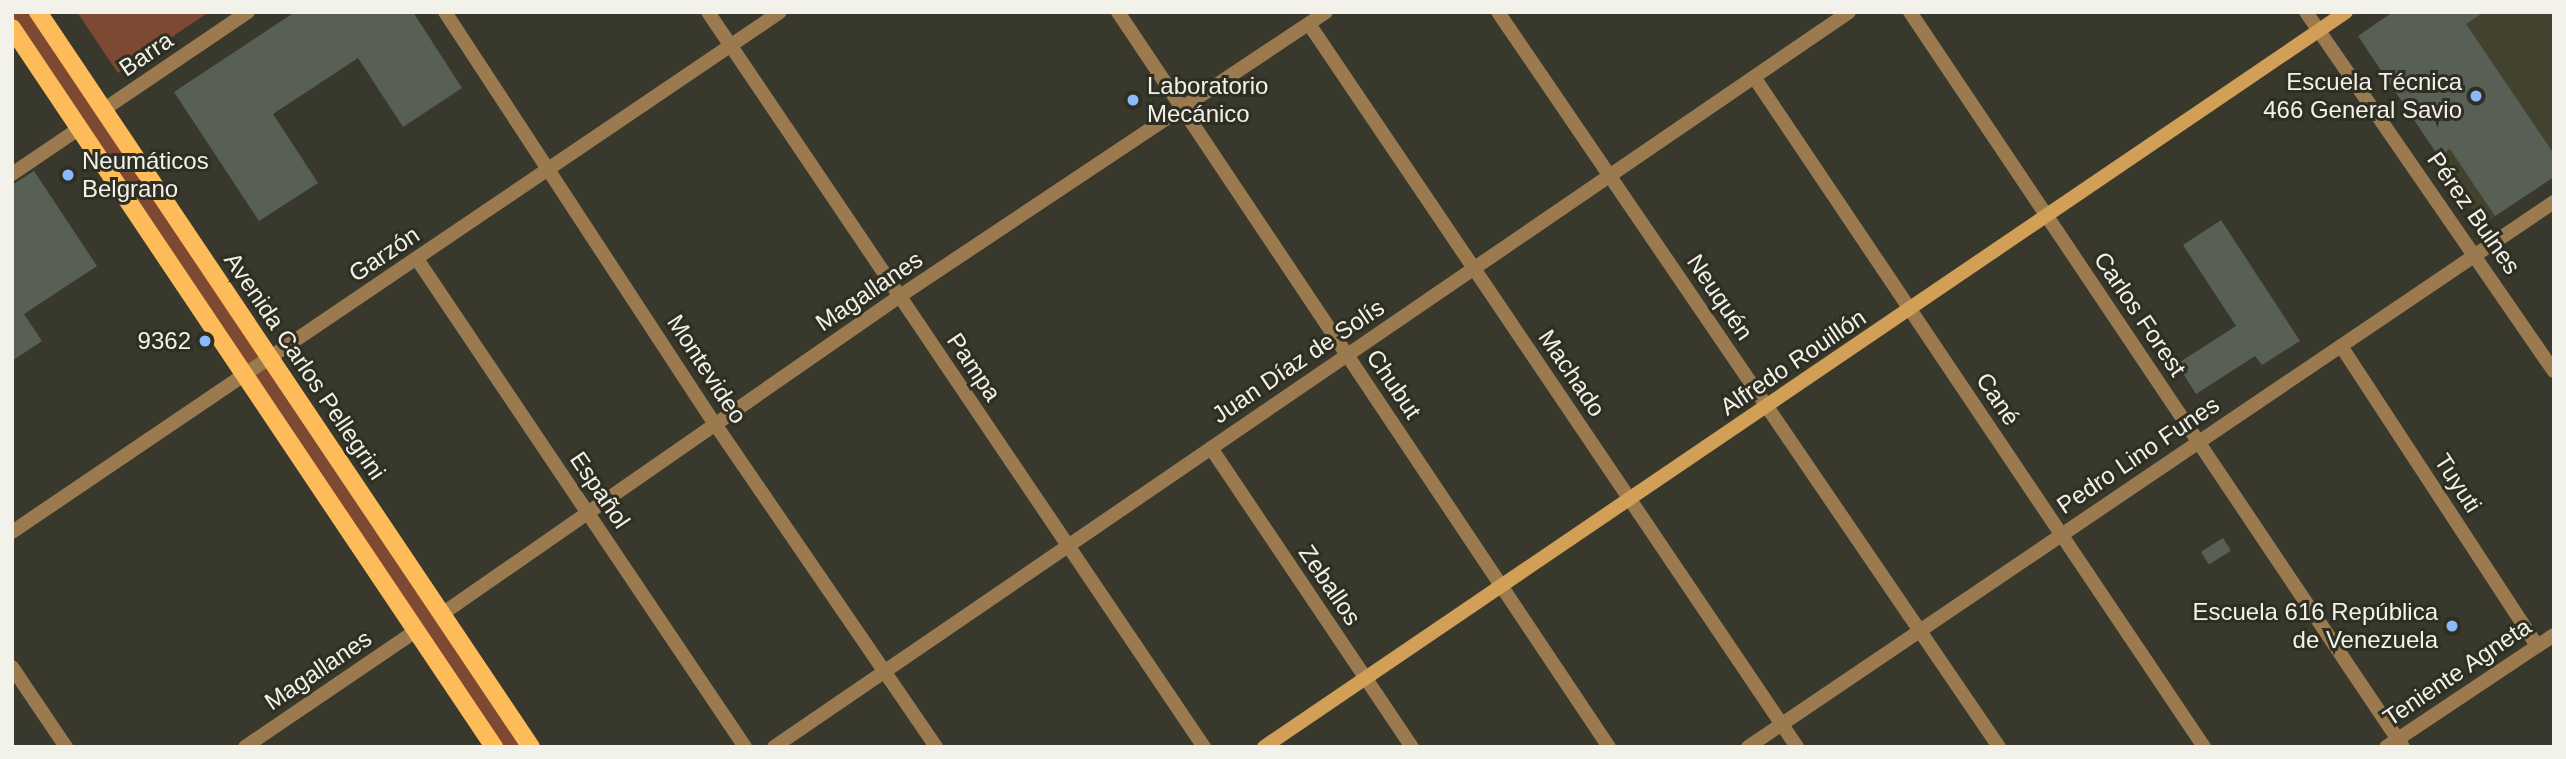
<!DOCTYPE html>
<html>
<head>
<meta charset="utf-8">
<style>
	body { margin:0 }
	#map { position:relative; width:2566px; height:759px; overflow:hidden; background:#38382c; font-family:Arial,sans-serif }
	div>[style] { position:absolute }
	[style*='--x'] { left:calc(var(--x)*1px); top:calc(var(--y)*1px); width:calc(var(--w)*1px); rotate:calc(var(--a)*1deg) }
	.built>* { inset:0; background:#42422f }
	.green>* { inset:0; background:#7d4932 }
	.building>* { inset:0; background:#586055; transform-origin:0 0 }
	.street>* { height:14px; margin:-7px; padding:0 7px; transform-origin:7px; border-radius:7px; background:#9a7a4e }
	.secondary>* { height:14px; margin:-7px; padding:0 7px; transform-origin:7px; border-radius:7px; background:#d29f56 }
	.primary>* { height:18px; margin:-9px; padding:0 9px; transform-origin:9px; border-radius:9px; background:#fdbc59 }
	.dots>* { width:19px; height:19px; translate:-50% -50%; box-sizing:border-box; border:4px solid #2e2e22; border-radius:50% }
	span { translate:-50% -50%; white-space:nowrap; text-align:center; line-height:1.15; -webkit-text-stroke:6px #2e2e22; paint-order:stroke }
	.street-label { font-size:24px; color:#f2f2ea }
	.poi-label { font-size:24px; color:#f2f2ea }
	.right { translate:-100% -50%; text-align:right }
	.left { translate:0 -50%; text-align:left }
	.frame { position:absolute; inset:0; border:14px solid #f2f2ea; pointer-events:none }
</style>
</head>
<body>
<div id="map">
	<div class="built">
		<div style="clip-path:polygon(2393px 12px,2554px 12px,2554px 177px,2484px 224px,2358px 36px)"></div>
	</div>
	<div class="green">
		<div style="clip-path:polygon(12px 12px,38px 12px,531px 747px,494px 747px,12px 28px)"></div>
		<div style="clip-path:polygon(77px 12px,209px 12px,118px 73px)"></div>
	</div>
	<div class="building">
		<div style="clip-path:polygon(295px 12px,413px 12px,462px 88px,403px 127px,358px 58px,273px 114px,318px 183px,259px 221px,174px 92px)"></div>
		<div style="clip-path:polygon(2393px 12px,2484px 12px,2466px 24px,2554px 154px,2554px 177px,2495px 216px,2450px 149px,2439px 157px,2358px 36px)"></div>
		<div style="clip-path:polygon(34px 171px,97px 266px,24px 314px,42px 341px,12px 361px,12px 185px)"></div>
		<div style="clip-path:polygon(2221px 220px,2300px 341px,2262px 365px,2255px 356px,2196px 394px,2177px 364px,2236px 326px,2183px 245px)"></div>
		<div style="left:2223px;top:538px;width:15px;height:26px;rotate:58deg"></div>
	</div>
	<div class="street">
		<div style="--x:445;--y:12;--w:493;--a:56.8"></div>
		<div style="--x:715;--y:424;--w:391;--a:55.6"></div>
		<div style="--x:708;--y:12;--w:887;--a:55.99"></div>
		<div style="--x:1118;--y:12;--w:884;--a:56.26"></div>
		<div style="--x:1498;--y:12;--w:890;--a:55.72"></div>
		<div style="--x:1910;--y:12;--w:885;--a:56.15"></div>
		<div style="--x:2306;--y:12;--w:436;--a:55.4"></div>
		<div style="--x:1309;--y:24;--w:872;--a:55.98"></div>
		<div style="--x:1754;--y:77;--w:807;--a:56.11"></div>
		<div style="--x:103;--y:110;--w:175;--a:-34.1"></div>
		<div style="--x:12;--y:174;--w:82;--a:-34.1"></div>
		<div style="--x:417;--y:259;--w:588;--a:56.09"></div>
		<div style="--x:2341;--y:346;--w:358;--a:56.8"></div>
		<div style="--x:1211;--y:448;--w:360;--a:56.1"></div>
		<div style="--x:12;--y:532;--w:927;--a:-34.1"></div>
		<div style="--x:442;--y:614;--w:558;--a:-34.77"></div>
		<div style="--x:900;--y:296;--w:512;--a:-33.69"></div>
		<div style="--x:12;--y:667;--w:97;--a:56"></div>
		<div style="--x:245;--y:747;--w:207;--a:-34.2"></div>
		<div style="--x:774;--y:747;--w:1302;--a:-34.36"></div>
		<div style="--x:1748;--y:747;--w:973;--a:-34.07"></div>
		<div style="--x:2386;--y:747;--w:202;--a:-33.7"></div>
	</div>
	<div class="secondary">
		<div style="--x:1264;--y:747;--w:1308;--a:-34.19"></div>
	</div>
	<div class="primary">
		<div style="--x:38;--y:12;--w:885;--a:56.15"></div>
		<div style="--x:12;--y:28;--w:866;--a:56.16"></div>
	</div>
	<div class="dots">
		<div style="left:2476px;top:96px;background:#8cb9fc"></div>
		<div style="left:1133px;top:100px;background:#8cb9fc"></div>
		<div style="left:68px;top:175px;background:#8cb9fc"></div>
		<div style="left:205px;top:341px;background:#8cb9fc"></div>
		<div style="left:2452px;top:626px;background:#8cb9fc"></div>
	</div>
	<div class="street-label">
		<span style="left:146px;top:54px;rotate:-34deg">Barra</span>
		<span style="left:2474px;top:213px;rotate:55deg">Pérez Bulnes</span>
		<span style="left:384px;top:254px;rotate:-34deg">Garzón</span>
		<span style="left:869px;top:291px;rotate:-34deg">Magallanes</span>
		<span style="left:1720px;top:297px;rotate:56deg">Neuquén</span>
		<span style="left:2140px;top:314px;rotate:56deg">Carlos Forest</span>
		<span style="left:1298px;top:361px;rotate:-34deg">Juan Díaz de Solís</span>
		<span style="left:1793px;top:362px;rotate:-34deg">Alfredo Rouillón</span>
		<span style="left:305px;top:366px;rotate:56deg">Avenida Carlos Pellegrini</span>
		<span style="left:974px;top:367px;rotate:56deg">Pampa</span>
		<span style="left:707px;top:369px;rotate:57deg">Montevideo</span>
		<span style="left:1572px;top:373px;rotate:56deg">Machado</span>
		<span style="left:1394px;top:384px;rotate:56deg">Chubut</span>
		<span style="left:1998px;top:399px;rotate:56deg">Cané</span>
		<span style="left:2138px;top:455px;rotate:-34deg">Pedro Lino Funes</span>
		<span style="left:2458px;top:483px;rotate:57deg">Tuyuti</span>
		<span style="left:600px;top:490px;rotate:56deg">Español</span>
		<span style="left:1330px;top:585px;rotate:56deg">Zeballos</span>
		<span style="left:318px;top:670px;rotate:-34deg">Magallanes</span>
		<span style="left:2457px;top:672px;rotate:-34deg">Teniente Agneta</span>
	</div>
	<div class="poi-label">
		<span class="right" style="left:2462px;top:96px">Escuela Técnica<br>466 General Savio</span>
		<span class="left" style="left:1147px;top:100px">Laboratorio<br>Mecánico</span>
		<span class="left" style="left:82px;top:175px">Neumáticos<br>Belgrano</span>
		<span class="right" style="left:191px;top:341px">9362</span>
		<span class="right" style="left:2438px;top:626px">Escuela 616 República<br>de Venezuela</span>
	</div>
	<div class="frame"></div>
</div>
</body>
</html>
